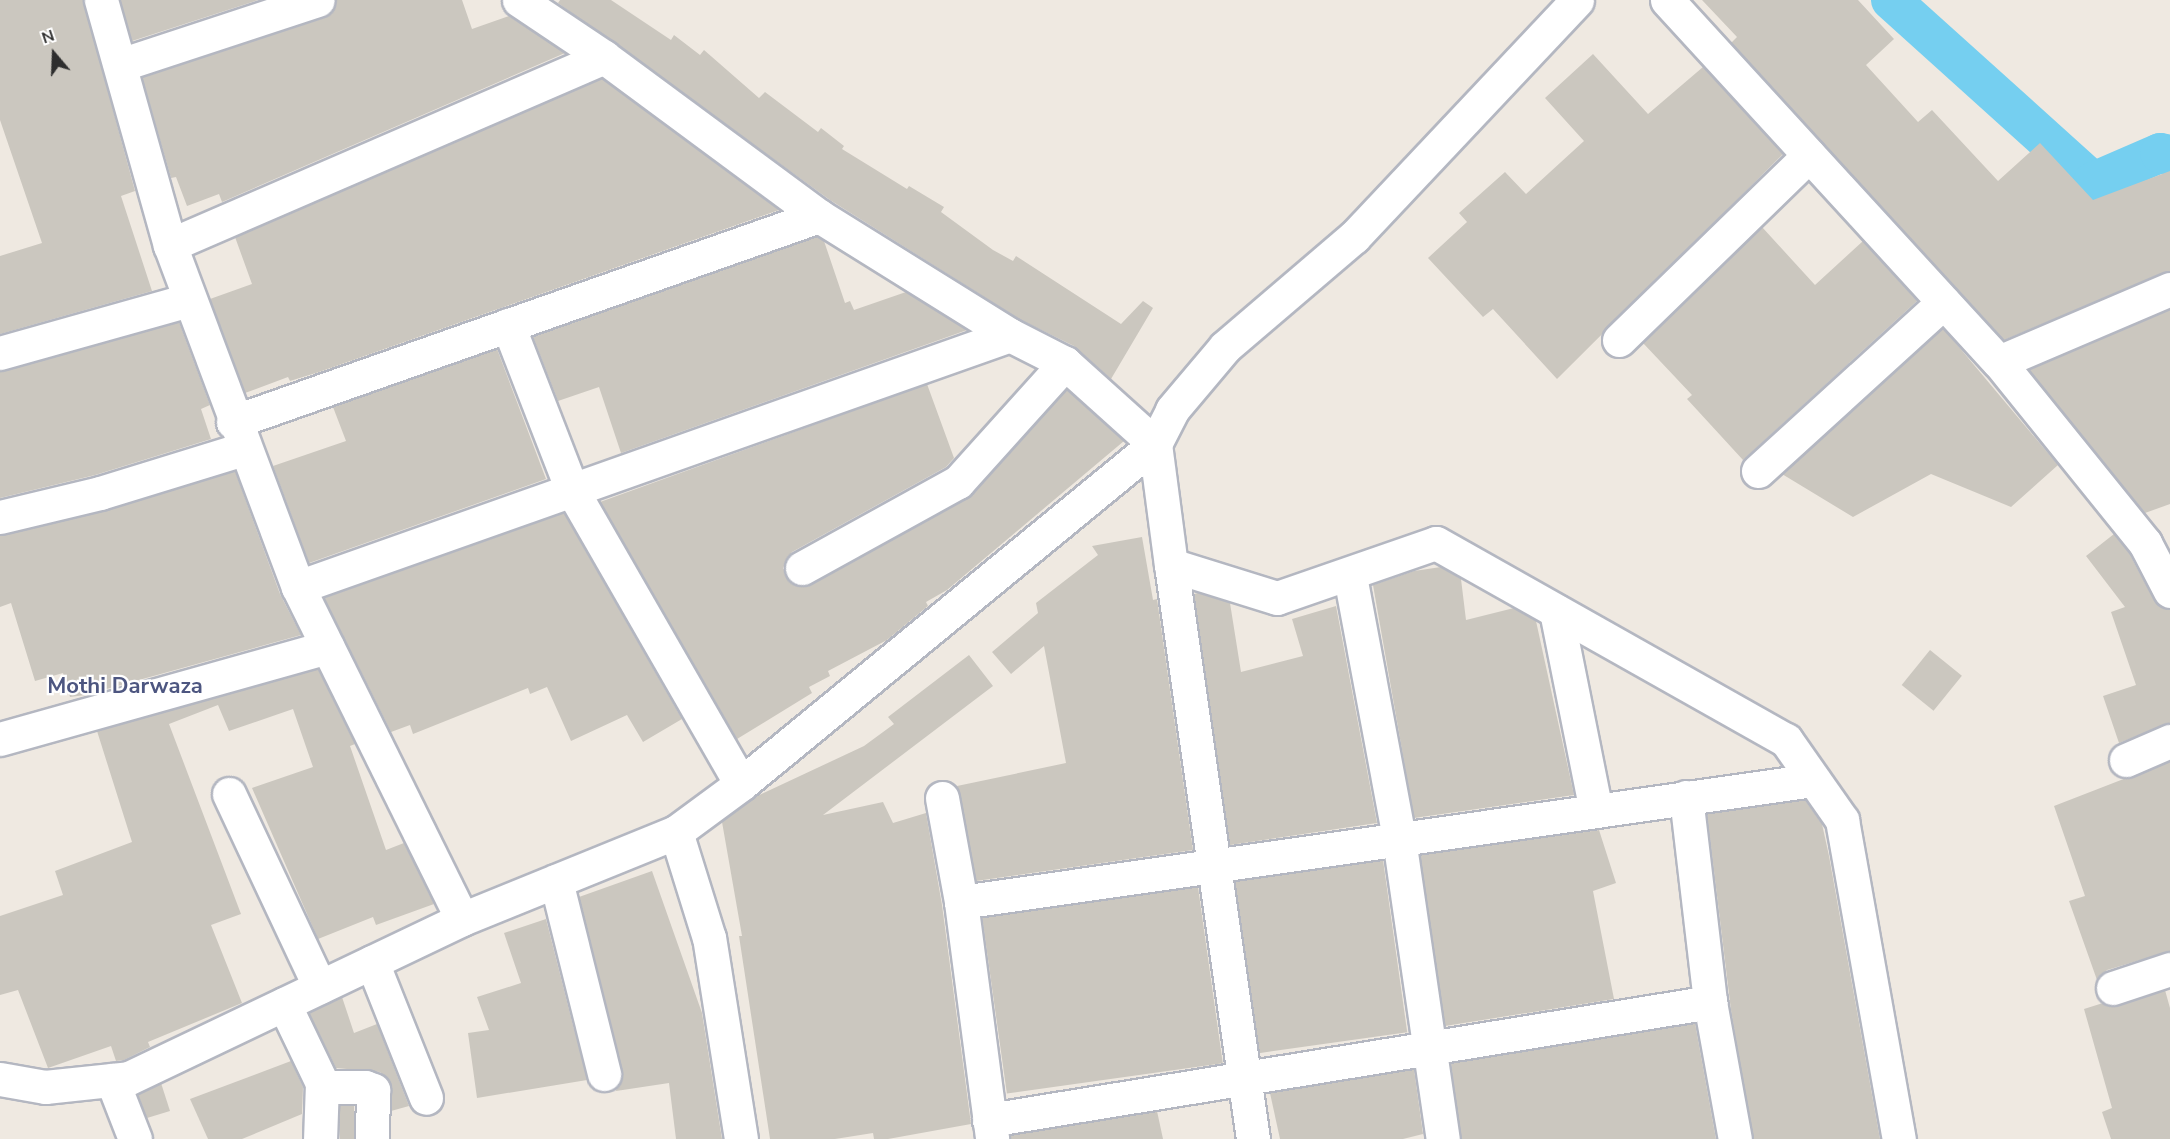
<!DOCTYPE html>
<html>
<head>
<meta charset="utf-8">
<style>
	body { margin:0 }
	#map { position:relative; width:2170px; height:1139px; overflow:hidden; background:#efe9e1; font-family:"Nunito Sans",sans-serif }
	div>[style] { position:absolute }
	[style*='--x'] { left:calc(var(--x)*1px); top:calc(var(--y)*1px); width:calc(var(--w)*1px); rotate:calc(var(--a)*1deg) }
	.canal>* { height:40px; margin:-20px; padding:0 20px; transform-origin:20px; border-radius:20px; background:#75cff0 }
	.building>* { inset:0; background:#cbc7bf; transform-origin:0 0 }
	.roads { filter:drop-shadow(2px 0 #b4b7c1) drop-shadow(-2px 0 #b4b7c1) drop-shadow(0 2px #b4b7c1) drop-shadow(0 -2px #b4b7c1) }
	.minor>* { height:33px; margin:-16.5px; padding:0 16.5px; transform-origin:16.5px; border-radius:16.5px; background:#fff }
	.tertiary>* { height:33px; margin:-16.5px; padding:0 16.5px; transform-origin:16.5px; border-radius:16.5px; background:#fff }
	span { translate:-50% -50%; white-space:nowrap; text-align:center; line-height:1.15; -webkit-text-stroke:4.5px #fff; paint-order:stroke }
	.neighbourhood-label { font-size:22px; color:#4d5680; font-weight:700 }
	.north { position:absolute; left:24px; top:24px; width:60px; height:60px; -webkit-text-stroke:4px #fff; paint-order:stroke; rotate:341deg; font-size:16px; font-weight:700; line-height:24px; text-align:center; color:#2e2e2e }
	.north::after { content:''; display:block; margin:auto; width:21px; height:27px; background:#2e2e2e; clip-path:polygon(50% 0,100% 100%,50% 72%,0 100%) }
</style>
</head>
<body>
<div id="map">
	<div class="canal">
		<div style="--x:1891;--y:0;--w:272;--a:42"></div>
		<div style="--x:2093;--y:182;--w:73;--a:-23.4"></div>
		<div style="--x:2160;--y:153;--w:10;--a:11"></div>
	</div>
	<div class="building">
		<div style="clip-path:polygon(0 0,83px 0,135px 191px,121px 196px,152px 291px,0 334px,0 256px,42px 243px,0 120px)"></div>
		<div style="clip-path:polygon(120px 0,258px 0,132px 41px)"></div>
		<div style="clip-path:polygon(336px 0,462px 0,472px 29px,509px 16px,565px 53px,222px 202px,219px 194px,187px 206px,176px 177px,171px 178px,142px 77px,324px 18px,332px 12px)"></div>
		<div style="clip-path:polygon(560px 0,611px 0,671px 40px,674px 35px,700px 55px,704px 50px,759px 98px,765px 92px,818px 132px,821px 128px,844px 146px,842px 149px,907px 189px,909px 186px,944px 207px,941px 212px,993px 250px,1013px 261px,1016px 256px,1121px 324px,1143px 301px,1153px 308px,1111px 379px,1074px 346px,1019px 319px,830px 200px,558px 3px)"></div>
		<div style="clip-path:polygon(1702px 0,1858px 0,1894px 39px,1866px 65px,1918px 122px,1932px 110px,1998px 181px,2040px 143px,2093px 200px,2170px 171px,2170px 271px,2004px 340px,1731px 43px,1737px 37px)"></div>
		<div style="clip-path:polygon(1593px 54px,1648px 114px,1703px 67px,1783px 154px,1557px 379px,1493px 309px,1483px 317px,1428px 258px,1467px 222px,1459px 213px,1505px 172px,1526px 194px,1584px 141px,1545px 98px)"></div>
		<div style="clip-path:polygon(602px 78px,779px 210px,319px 372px,290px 381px,288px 377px,245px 393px,210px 299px,252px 284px,235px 237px)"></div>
		<div style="clip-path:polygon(1762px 227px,1815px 285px,1863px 241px,1917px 301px,1743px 460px,1687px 399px,1692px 395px,1643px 343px)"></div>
		<div style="clip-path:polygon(817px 237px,824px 241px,845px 303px,850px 301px,854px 310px,906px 292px,967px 330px,621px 453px,599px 387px,558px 401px,533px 337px)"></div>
		<div style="clip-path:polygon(2170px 309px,2170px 504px,2145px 513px,2029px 370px)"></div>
		<div style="clip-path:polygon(179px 322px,210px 405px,201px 409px,211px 439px,95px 475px,0 498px,0 371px)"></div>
		<div style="clip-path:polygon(1943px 328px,2058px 465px,2011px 507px,1931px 474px,1853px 517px,1782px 474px)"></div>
		<div style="clip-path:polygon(497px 349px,546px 479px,309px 563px,273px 466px,346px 441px,333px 407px)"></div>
		<div style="clip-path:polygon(927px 384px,954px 458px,946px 467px,792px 552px,783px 568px,792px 584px,811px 584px,967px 498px,1066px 389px,1124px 441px,947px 590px,926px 602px,928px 606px,887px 640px,828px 671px,830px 676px,809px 687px,812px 693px,737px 739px,600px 502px)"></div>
		<div style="clip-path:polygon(235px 471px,280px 594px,301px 635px,85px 695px,70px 697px,63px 673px,35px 681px,11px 603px,0 607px,0 535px,105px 511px)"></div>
		<div style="clip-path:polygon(564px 513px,682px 719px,643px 742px,627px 715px,571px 741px,547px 687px,530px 694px,528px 688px,413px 734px,410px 725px,391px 732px,324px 598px)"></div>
		<div style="clip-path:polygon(2114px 534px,2129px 553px,2154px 600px,2170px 610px,2170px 723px,2119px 743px,2103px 696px,2136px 685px,2111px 612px,2125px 607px,2086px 556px)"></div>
		<div style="clip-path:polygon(1142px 537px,1153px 600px,1157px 599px,1193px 850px,976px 881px,957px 786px,1066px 763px,1044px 646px,1011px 674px,992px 652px,1038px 613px,1036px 603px,1098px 555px,1092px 546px)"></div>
		<div style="clip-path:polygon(1441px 567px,1461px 579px,1466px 620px,1514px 608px,1536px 621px,1574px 795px,1414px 818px,1373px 585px,1414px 571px)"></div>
		<div style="clip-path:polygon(1198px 593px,1230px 603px,1241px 672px,1303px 656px,1292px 619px,1336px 606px,1377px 823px,1230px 845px,1194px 594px)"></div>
		<div style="left:1930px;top:650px;width:41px;height:45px;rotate:39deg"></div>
		<div style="clip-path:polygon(969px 655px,993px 686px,823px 815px,883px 802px,893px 823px,926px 813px,942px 905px,971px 1124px,888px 1139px,874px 1139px,873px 1133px,835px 1139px,770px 1139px,739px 936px,742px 936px,722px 822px,753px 798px,864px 746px,894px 724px,888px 717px)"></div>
		<div style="clip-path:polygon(318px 669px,355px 744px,350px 746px,386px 850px,404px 843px,434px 904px,376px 925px,373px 917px,318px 939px,252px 788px,313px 767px,293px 709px,229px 731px,218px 705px,169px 724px,241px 914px,211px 925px,242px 1003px,148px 1042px,150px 1047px,124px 1060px,116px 1061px,111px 1046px,48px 1068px,18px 990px,0 995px,0 916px,63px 895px,55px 871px,132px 842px,97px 731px)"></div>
		<div style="clip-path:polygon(2170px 761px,2170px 951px,2107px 970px,2097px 980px,2069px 901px,2085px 896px,2054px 806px)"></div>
		<div style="clip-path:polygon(1805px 800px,1822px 824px,1829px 856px,1880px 1139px,1753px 1139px,1731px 1010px,1707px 814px)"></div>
		<div style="clip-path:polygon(1599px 830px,1616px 883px,1593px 891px,1614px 999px,1445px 1026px,1420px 855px)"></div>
		<div style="left:1383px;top:860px;width:174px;height:150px;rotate:82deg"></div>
		<div style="clip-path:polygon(652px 871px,702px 1013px,722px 1139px,676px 1139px,669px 1083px,616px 1091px,622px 1069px,579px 897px)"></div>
		<div style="left:1198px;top:887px;width:178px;height:218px;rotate:82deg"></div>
		<div style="clip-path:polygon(546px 919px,587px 1080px,477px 1098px,468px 1033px,489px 1030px,477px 997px,521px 983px,504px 933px)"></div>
		<div style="clip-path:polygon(2165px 990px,2170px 1008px,2170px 1139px,2111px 1139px,2102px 1112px,2112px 1108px,2084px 1009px,2103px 1003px,2119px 1006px)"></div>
		<div style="clip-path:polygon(342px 997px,354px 1033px,377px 1024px,409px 1106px,391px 1111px,389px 1080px,380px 1072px,336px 1068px,309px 1013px)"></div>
		<div style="clip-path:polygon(1695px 1023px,1716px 1139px,1461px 1139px,1451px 1063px)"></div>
		<div style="clip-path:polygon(291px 1061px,303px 1087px,302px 1114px,242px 1139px,208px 1139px,190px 1099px)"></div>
		<div style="clip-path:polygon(1414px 1069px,1423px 1134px,1403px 1139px,1280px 1139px,1270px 1093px)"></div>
		<div style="clip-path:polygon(161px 1083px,170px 1111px,147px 1118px,138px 1095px)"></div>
		<div style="left:340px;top:1106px;width:14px;height:33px"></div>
		<div style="clip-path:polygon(1157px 1111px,1163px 1139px,1010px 1139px,1010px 1135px)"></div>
	</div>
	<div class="roads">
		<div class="minor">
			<div style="--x:101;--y:0;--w:255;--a:74.3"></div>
			<div style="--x:170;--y:245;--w:365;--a:69.5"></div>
			<div style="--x:298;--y:587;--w:370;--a:63.7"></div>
			<div style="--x:519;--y:0;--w:102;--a:33.8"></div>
			<div style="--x:604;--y:57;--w:267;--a:36.5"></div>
			<div style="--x:819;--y:216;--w:225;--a:31.9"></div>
			<div style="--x:1010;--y:335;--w:62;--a:27"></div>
			<div style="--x:1065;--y:363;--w:121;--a:42"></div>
			<div style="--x:1155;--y:444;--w:122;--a:82.5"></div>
			<div style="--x:1171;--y:565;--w:111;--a:17.3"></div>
			<div style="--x:1277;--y:598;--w:168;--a:-19.1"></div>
			<div style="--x:1436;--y:543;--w:402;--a:29.4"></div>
			<div style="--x:1786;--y:740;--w:98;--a:55"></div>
			<div style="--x:1842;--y:820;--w:324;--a:79.9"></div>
			<div style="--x:1667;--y:0;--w:491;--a:47.5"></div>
			<div style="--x:1999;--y:362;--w:233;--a:51.1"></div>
			<div style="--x:2145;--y:543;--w:54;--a:62.5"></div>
			<div style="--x:120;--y:65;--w:208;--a:-18.2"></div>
			<div style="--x:170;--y:245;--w:473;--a:-23.4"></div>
			<div style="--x:508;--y:325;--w:177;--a:68.8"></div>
			<div style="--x:572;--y:490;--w:339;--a:60.1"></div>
			<div style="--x:1619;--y:340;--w:265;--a:-44.2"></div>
			<div style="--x:0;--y:353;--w:196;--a:-15.7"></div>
			<div style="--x:1999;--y:362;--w:186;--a:-23.1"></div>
			<div style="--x:233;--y:422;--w:621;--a:-19.37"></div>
			<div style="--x:1758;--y:471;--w:251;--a:-42.3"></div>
			<div style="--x:0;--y:517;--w:103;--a:-13.5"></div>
			<div style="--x:100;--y:493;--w:150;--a:-17.1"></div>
			<div style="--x:1171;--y:565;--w:580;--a:81.87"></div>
			<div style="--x:802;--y:568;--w:178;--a:-28.9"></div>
			<div style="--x:958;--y:482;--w:160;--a:-48"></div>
			<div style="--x:1350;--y:576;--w:268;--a:79.4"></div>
			<div style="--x:1399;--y:839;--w:303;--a:81.7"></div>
			<div style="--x:298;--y:587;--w:755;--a:-19.49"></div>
			<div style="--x:1556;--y:611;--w:204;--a:78.7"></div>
			<div style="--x:0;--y:739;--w:340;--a:-15.7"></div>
			<div style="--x:2126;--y:760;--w:48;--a:-23.4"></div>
			<div style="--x:229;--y:794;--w:213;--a:64.8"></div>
			<div style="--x:1686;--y:797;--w:206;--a:83.3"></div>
			<div style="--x:1710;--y:1002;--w:139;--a:79.7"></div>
			<div style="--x:942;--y:798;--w:106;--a:79.6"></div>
			<div style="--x:961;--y:902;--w:239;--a:82.5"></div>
			<div style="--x:556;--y:881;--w:199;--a:76"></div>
			<div style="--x:961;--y:902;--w:861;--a:-8.15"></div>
			<div style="--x:372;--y:962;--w:146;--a:68.3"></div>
			<div style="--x:2113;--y:988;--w:60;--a:-18.4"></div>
			<div style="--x:284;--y:1004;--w:88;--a:64.3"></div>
			<div style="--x:322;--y:1083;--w:56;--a:92"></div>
			<div style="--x:0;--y:1079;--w:46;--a:10.1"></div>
			<div style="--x:45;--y:1087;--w:84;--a:-6.1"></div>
			<div style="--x:129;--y:1078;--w:369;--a:-25.5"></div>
			<div style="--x:462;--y:919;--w:231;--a:-22.1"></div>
			<div style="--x:112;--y:1080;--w:63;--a:68.7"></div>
			<div style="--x:323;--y:1087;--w:42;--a:0"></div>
			<div style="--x:365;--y:1087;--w:9;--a:21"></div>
			<div style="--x:373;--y:1090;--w:49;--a:91.2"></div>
			<div style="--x:989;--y:1120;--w:731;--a:-9.29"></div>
		</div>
		<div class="tertiary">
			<div style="--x:741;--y:1139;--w:204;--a:-99"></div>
			<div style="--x:709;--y:938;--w:111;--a:-107.3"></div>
			<div style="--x:676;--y:832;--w:81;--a:-36.4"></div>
			<div style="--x:741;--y:784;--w:536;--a:-39.39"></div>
			<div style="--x:1155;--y:444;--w:38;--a:-63"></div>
			<div style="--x:1172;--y:410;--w:82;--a:-49.9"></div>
			<div style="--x:1225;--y:347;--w:170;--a:-40.5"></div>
			<div style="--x:1354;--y:237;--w:325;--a:-46.7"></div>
		</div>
	</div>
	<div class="neighbourhood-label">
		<span style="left:125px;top:687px">Mothi Darwaza</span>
	</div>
	<div class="north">N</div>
</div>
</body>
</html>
